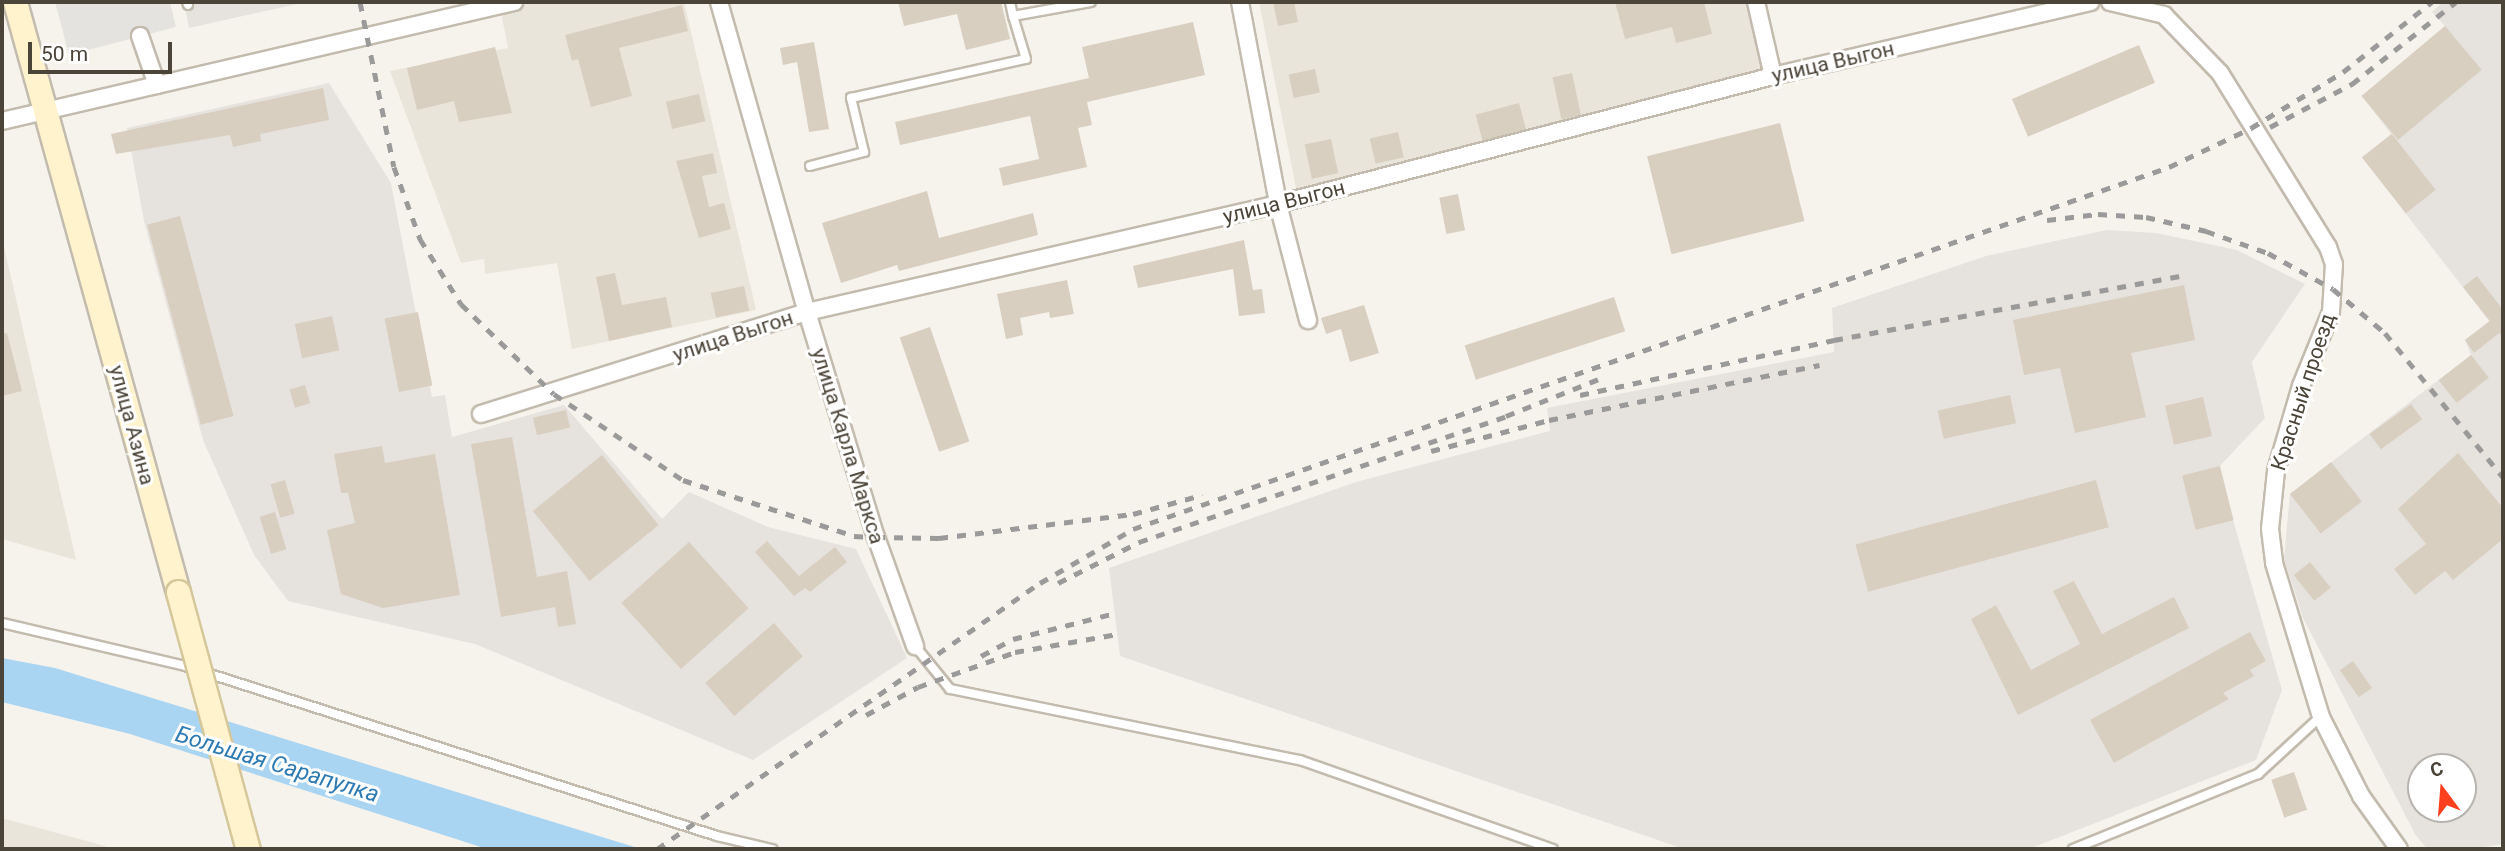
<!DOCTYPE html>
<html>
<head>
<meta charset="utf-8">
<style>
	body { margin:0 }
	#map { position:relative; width:2505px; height:851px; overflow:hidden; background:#f6f3ec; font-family:Roboto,sans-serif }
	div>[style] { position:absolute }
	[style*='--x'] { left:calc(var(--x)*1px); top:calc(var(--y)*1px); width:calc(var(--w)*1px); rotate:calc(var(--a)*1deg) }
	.residential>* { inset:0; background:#eae5da }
	.industrial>* { inset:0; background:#e6e2dd }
	.parking>* { inset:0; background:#e5e3e0 }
	.water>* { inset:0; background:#a9d4f2 }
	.building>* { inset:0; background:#d8cfc1; transform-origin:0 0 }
	.roads { filter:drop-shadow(2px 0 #c2bbae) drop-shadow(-2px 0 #c2bbae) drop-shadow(0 2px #c2bbae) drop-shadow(0 -2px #c2bbae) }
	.service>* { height:8px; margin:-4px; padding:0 4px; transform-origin:4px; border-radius:4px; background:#fff }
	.minor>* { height:16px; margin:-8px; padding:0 8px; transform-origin:8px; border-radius:8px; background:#fff }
	.secondary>* { height:23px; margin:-11.5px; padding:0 11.5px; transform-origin:11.5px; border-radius:11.5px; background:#fff3cd }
	.rail>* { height:5px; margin-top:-2.5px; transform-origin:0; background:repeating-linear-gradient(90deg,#9a9a9a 0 9px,transparent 0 18px) }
	.bridges { filter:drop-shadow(2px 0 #d6c79b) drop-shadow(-2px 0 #d6c79b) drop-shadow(0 2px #d6c79b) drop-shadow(0 -2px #d6c79b) }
	.secondary-bridge>* { height:23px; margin:-11.5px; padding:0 11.5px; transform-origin:11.5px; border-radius:11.5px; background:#fff3cd }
	span { translate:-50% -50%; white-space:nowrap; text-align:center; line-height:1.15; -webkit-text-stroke:6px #fff; paint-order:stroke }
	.street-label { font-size:21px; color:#4b4439 }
	.water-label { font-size:23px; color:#2e7ab2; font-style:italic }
	.frame { position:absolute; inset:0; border:4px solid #4b4439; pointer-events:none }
	.north { position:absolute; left:2407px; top:753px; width:70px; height:70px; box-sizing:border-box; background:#fff; border:2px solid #b7b4b0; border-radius:50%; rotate:344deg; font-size:19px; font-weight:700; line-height:28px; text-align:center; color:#4b4439 }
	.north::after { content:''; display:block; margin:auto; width:24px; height:32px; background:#fc3f1d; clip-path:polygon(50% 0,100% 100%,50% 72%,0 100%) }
	.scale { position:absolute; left:28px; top:42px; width:144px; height:32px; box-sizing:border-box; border:4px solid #4b4439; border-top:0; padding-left:9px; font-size:21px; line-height:24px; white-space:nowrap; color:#4b4439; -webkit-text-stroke:5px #fff; paint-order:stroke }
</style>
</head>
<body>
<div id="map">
	<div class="residential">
		<div style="clip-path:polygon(499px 2px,684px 2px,756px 310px,572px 349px,557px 263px,485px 274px,484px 259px,461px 263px,390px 71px,508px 48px)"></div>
		<div style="clip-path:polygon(1259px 2px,1750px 2px,1767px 72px,1297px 193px)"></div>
		<div style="clip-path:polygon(2px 238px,76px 560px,2px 539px)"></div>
		<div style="clip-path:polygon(2px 818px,105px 846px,105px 849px,2px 849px)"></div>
	</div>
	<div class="industrial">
		<div style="clip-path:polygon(184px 2px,306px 2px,189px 28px)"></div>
		<div style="clip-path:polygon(evenodd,2443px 2px,2503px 2px,2503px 844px,2470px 849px,2427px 849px,2415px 834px,2303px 618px,2284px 559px,2290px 494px,2471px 355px,2465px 340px,2489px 321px,2362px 157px,2391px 134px,2362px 96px,2445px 26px,2432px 12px,2443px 2px,2421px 767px,2463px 767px,2463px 809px,2421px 809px,2421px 767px)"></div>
		<div style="clip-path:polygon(329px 83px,391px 183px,432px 397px,445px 395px,452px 437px,564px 405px,662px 519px,689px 492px,768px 527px,856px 549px,907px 658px,753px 760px,475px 644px,288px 601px,254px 555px,203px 440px,144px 221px,127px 128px)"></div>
		<div style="clip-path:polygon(2107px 230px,2156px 233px,2237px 250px,2305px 284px,2252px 362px,2265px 418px,2218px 468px,2282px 690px,2256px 760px,2029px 849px,1684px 849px,1120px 656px,1109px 568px,1356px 482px,1550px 431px,1547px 408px,1834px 352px,1832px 308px,1986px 256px)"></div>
	</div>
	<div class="parking">
		<div style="clip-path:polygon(55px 2px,170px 2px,176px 27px,69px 55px)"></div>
	</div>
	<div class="water">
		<div style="clip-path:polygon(2px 658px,55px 668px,641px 849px,487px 849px,130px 734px,2px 702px)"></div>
	</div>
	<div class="building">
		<div style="clip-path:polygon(898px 2px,1001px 2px,1010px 39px,966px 50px,957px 14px,904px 26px)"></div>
		<div style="clip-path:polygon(1273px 2px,1294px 2px,1298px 22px,1278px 26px)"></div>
		<div style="clip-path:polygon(1615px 2px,1704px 2px,1712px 34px,1676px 43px,1672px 27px,1625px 39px)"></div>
		<div style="clip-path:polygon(682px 5px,688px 31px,619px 48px,632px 96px,591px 107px,578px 59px,572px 61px,565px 35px)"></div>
		<div style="clip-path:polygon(1193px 22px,1205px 75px,1087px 102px,1092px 125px,1078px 128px,1087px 167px,1003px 186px,999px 168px,1039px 159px,1030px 116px,900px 145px,895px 122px,1089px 78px,1082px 47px)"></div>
		<div style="left:2445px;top:26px;width:57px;height:109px;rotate:50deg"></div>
		<div style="clip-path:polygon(814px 42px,829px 129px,809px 132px,797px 62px,783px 65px,780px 48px)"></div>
		<div style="left:2139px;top:45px;width:41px;height:138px;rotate:67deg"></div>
		<div style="clip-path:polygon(495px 47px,512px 113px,459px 122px,454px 101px,417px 110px,407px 68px)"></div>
		<div style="left:1315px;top:69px;width:24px;height:27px;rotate:78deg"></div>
		<div style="left:1572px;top:73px;width:43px;height:20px;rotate:78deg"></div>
		<div style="clip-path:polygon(323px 88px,329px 120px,260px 134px,261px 141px,233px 147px,230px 135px,116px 154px,111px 134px)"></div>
		<div style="left:699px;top:94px;width:28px;height:34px;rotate:77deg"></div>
		<div style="left:1519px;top:103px;width:27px;height:45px;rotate:75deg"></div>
		<div style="left:1780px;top:123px;width:101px;height:137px;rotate:76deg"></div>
		<div style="left:1398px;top:132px;width:26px;height:29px;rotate:77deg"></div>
		<div style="left:2392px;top:134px;width:71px;height:38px;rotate:52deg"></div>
		<div style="left:1331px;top:139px;width:35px;height:27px;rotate:78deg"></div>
		<div style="clip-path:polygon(713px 153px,717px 173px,702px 176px,709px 207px,724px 203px,731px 229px,699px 238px,676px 161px)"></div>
		<div style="clip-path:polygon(927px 191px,939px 238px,1033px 213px,1038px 235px,899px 271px,897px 265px,841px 283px,822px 223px)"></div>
		<div style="left:1458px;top:194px;width:37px;height:19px;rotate:79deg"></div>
		<div style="left:180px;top:216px;width:207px;height:34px;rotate:75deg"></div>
		<div style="clip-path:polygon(1244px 240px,1253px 290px,1262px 289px,1265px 313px,1239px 316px,1233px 269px,1138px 288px,1133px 266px)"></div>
		<div style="clip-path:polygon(615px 273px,622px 305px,666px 297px,672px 327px,609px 341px,596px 277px)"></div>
		<div style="clip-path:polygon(2477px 276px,2503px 310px,2503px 338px,2499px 333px,2474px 353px,2465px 340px,2490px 321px,2463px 287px)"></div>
		<div style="clip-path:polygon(1067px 280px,1074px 314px,1050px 318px,1049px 312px,1020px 318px,1023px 335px,1006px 339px,997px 294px)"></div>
		<div style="clip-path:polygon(2184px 285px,2195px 340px,2131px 353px,2146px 417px,2075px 433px,2060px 368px,2024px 375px,2013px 320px)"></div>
		<div style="left:744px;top:286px;width:25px;height:34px;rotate:78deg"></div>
		<div style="left:1614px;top:297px;width:36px;height:157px;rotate:72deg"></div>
		<div style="clip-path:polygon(1364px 305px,1379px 353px,1350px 362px,1341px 329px,1326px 334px,1321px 318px)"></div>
		<div style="left:418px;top:312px;width:75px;height:34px;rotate:79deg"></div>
		<div style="left:332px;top:316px;width:35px;height:38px;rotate:78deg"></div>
		<div style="left:930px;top:327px;width:121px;height:32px;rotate:71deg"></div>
		<div style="clip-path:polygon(7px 333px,22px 391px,2px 396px,2px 334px)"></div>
		<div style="left:2471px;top:355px;width:29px;height:41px;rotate:52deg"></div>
		<div style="left:305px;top:385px;width:19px;height:16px;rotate:74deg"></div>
		<div style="left:2010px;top:395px;width:29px;height:74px;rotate:78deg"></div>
		<div style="left:2203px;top:397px;width:40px;height:39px;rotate:77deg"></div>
		<div style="left:2411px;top:404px;width:19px;height:51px;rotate:54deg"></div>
		<div style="left:566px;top:410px;width:18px;height:34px;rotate:77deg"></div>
		<div style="clip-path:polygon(512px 437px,537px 577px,567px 571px,576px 624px,558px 627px,555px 607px,501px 617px,471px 444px)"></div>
		<div style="clip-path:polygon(382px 446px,385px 463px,435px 454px,460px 595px,383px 608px,341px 594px,327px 530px,355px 523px,348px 493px,341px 493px,334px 454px)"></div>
		<div style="clip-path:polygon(2458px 453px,2503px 508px,2503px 539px,2453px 580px,2445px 571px,2415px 595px,2394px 569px,2426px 544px,2398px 509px)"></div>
		<div style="left:602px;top:455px;width:90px;height:89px;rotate:51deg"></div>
		<div style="left:2331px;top:462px;width:50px;height:52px;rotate:52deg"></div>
		<div style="left:2220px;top:466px;width:56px;height:39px;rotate:76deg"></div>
		<div style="left:285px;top:480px;width:35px;height:15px;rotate:74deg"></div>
		<div style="left:2096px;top:480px;width:49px;height:249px;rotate:75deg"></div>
		<div style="left:275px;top:512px;width:39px;height:16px;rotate:73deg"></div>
		<div style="clip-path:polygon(767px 541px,799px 576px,835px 547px,847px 562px,810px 592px,805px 588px,794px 596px,755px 552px)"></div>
		<div style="left:689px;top:542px;width:89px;height:91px;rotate:48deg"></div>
		<div style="left:2310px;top:562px;width:33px;height:21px;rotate:51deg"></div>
		<div style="clip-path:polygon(2074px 581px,2102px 634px,2174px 597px,2189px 628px,2018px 715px,1971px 619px,1996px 605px,2031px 670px,2080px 644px,2053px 591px)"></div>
		<div style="left:774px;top:623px;width:44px;height:91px;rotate:49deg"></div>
		<div style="clip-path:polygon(2250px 632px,2266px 661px,2250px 670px,2254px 676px,2223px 693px,2229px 699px,2114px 763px,2090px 720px)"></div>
		<div style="left:2353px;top:661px;width:33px;height:16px;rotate:55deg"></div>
		<div style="left:2294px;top:772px;width:40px;height:24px;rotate:71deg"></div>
	</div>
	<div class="roads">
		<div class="service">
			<div style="--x:187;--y:2;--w:3;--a:72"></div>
			<div style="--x:1010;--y:2;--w:14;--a:78"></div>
			<div style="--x:810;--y:166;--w:56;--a:-14.5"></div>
			<div style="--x:864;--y:152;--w:56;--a:-103.5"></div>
			<div style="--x:851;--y:98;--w:179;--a:-12.6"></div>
			<div style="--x:1026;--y:59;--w:45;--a:-106.8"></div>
			<div style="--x:1013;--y:16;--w:79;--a:-10.2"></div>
			<div style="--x:2;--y:623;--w:188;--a:13.2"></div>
			<div style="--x:185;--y:666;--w:559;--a:17.72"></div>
			<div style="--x:717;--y:836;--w:57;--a:13.3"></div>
			<div style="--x:915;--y:646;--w:55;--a:50.9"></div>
			<div style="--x:950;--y:689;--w:357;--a:11.5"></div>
			<div style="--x:1300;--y:760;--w:268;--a:19.4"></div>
			<div style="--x:2073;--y:849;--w:200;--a:-22.1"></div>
			<div style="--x:2258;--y:774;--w:84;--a:-42.6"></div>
		</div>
		<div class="minor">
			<div style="--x:719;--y:2;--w:322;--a:74.2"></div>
			<div style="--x:807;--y:312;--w:235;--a:73"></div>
			<div style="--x:876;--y:537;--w:116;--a:70.3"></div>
			<div style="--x:1240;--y:2;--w:206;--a:79.3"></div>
			<div style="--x:1278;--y:204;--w:120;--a:75.5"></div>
			<div style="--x:1756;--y:2;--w:76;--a:77.1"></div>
			<div style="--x:2110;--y:2;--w:56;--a:13.5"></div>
			<div style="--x:2164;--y:15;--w:81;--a:46"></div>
			<div style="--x:2220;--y:73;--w:205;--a:58.2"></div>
			<div style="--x:2328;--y:247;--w:18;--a:71"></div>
			<div style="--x:2334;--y:264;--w:48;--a:93.6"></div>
			<div style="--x:2331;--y:312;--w:80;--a:112.1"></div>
			<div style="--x:2301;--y:386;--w:89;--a:106.4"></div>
			<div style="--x:2276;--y:471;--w:58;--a:95.9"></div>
			<div style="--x:2270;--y:529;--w:34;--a:83"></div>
			<div style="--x:2274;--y:563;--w:161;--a:73"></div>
			<div style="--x:2321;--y:717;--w:89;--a:63.1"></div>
			<div style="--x:2361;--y:796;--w:65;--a:54.4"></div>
			<div style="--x:140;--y:36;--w:52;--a:70.9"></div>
			<div style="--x:2;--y:121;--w:526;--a:-13.08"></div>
			<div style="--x:481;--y:414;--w:342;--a:-17.4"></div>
			<div style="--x:807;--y:312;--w:483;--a:-12.9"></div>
			<div style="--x:1278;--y:204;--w:511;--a:-14.5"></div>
			<div style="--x:1773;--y:76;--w:326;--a:-13.1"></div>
		</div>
		<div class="secondary">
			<div style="--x:15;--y:2;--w:612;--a:74.56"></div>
		</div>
	</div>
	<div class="rail">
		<div style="--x:360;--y:2;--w:168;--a:78.4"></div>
		<div style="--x:394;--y:167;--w:77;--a:70.1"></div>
		<div style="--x:420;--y:239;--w:77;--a:57.8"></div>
		<div style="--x:461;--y:304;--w:129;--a:44.1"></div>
		<div style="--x:554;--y:394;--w:155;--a:33.7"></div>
		<div style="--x:683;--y:480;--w:180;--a:18.1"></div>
		<div style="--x:854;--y:536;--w:22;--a:3"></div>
		<div style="--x:876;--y:537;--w:63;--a:0.9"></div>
		<div style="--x:939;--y:538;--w:195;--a:-7.1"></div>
		<div style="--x:1133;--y:514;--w:72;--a:-15.4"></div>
		<div style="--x:2270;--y:127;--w:93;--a:-27.7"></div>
		<div style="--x:2352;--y:84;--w:132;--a:-38.3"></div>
		<div style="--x:2047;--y:220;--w:51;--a:-6.7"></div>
		<div style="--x:2098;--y:214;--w:48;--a:3.6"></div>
		<div style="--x:2146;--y:217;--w:62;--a:13.1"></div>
		<div style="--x:2206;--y:231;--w:66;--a:19.5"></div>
		<div style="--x:2268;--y:253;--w:74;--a:29"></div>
		<div style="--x:2333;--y:289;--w:68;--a:40.2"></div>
		<div style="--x:2385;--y:333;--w:186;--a:50.7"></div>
		<div style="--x:1580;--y:395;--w:260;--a:-12.2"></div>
		<div style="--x:1834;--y:340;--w:353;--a:-10.5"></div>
		<div style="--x:1431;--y:451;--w:122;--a:-14.7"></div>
		<div style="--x:1549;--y:420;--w:276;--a:-11.5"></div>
		<div style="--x:1058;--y:583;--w:91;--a:-26.8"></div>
		<div style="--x:1139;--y:542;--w:388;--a:-18.9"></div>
		<div style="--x:1506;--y:416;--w:105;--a:-21.7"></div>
		<div style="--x:981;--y:656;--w:36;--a:-28"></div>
		<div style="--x:1013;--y:639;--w:105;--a:-14.3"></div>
		<div style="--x:866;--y:715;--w:59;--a:-28.3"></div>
		<div style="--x:918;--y:687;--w:103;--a:-19.8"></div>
		<div style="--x:1015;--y:652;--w:104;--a:-10"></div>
		<div style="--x:657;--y:849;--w:466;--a:-34.8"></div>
		<div style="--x:1040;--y:583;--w:108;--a:-30.1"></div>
		<div style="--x:1133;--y:529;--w:1097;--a:-19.26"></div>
		<div style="--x:2169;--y:167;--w:91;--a:-25.4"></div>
		<div style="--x:2251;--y:128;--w:108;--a:-31.3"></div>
		<div style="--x:2343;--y:72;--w:113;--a:-38.2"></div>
	</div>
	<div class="bridges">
		<div class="secondary-bridge">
			<div style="--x:178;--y:592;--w:266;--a:74.8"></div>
		</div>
	</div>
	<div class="street-label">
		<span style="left:1833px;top:62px;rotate:-13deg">улица Выгон</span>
		<span style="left:1284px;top:202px;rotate:-14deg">улица Выгон</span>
		<span style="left:733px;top:336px;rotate:-18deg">улица Выгон</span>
		<span style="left:2303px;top:392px;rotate:-72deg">Красный проезд</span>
		<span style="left:132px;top:425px;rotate:75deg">улица Азина</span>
		<span style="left:848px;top:446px;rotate:73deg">улица Карла Маркса</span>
	</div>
	<div class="water-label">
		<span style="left:277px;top:765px;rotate:17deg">Большая Сарапулка</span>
	</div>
	<div class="frame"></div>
	<div class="north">С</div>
	<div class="scale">50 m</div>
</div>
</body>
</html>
